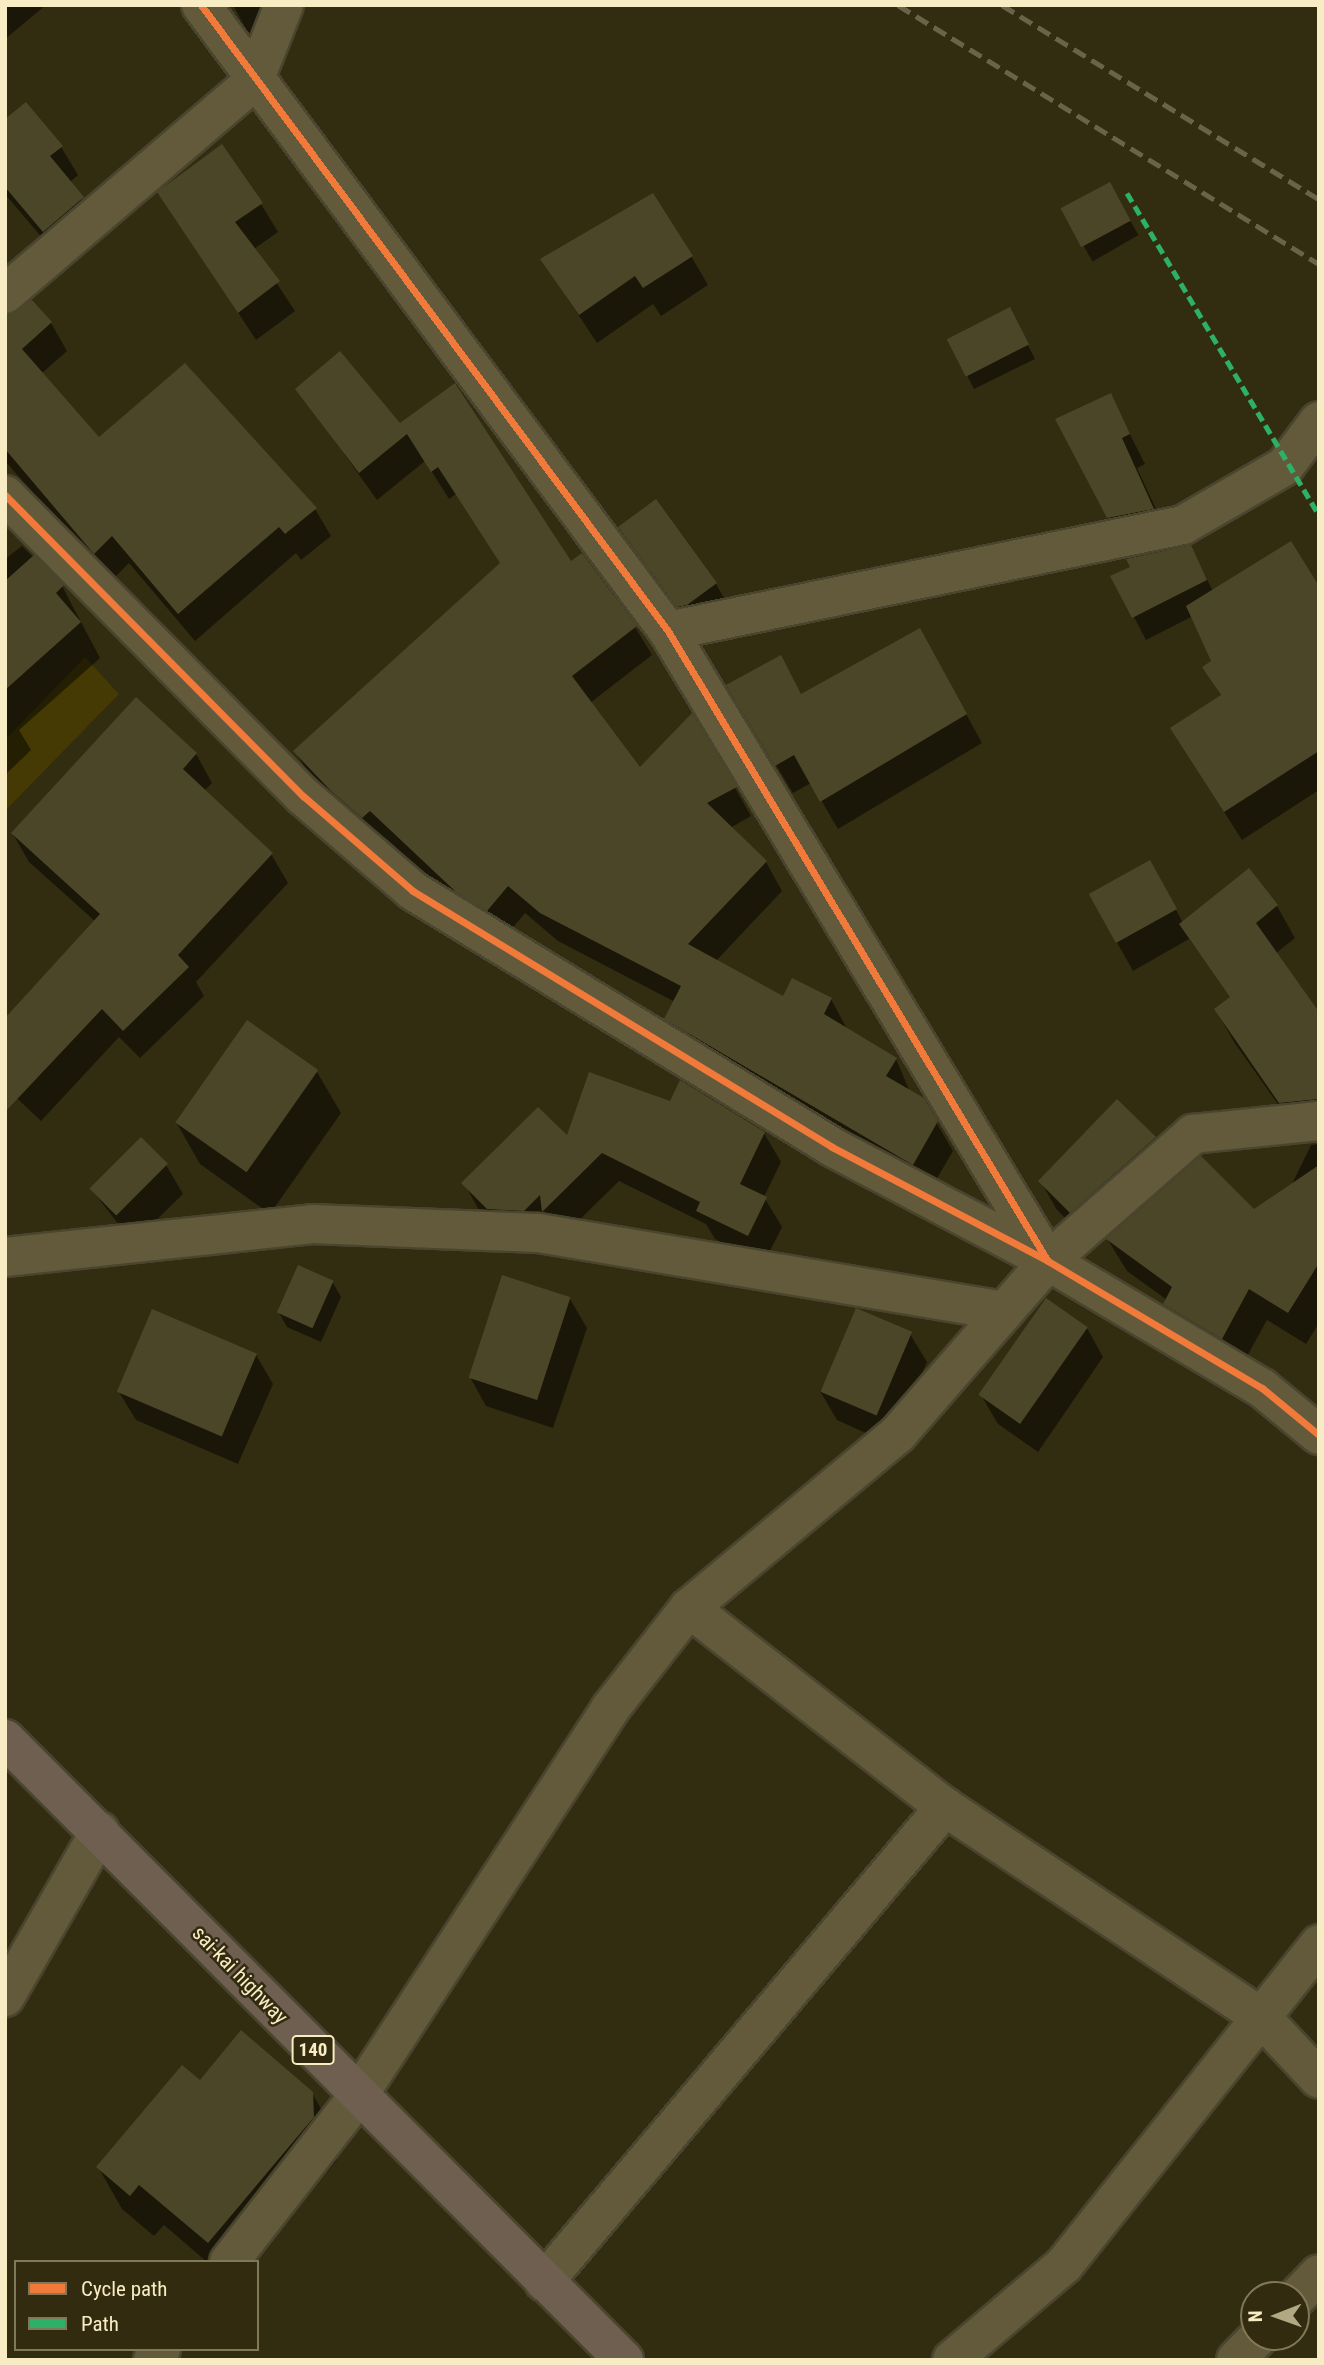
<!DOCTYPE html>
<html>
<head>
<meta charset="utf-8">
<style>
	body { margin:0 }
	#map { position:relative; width:1324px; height:2365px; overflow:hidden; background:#322c10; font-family:"Roboto Condensed",sans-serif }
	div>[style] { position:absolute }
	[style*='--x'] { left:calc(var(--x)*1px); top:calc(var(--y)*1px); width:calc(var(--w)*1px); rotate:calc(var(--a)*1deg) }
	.built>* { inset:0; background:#453904 }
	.shadow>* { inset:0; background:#0007; transform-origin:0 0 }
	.building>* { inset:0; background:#4c4629; transform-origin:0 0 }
	.roads { filter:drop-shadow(2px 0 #4a452f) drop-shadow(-2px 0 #4a452f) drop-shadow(0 2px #4a452f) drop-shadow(0 -2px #4a452f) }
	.minor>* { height:38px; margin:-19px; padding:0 19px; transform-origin:19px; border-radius:19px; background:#625a3a }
	.highway>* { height:38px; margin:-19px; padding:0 19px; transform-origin:19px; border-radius:19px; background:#6e5f50 }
	.rail>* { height:5px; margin-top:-2.5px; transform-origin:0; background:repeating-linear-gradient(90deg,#69634a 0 14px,transparent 0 21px) }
	.quiet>* { height:5px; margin-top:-2.5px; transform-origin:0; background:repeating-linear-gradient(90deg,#2db169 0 10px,transparent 0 15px) }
	.cycleway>* { height:7px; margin:-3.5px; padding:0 3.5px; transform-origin:3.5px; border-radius:3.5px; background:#f17a3a }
	span { translate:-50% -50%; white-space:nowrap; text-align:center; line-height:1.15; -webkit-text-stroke:5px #322b0f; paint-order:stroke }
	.shield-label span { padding:2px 5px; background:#322b0f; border:2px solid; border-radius:5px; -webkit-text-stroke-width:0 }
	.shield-label { font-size:19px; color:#f7ecc3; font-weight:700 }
	.street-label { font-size:21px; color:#f7ecc3 }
	.frame { position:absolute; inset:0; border:7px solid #f7ecc3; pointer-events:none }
	.legend { position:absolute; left:14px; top:2260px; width:245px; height:91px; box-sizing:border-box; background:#322b0f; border:2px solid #817857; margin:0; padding:9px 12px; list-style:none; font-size:21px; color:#f7ecc3 }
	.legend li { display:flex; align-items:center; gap:14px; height:35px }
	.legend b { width:35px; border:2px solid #817857 }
	.north { position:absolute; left:1240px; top:2281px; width:70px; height:70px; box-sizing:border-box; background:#322b0f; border:2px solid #817857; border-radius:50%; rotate:269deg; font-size:19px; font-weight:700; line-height:28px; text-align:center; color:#f7ecc3 }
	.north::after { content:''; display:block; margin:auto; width:24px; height:32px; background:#b2a984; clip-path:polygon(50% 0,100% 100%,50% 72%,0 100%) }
</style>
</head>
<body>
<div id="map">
	<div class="built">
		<div style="clip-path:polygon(85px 657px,119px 694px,5px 811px,5px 740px)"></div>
	</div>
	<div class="shadow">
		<div style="clip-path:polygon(5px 5px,46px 5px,5px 39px)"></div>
		<div style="clip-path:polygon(233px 5px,291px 5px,253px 42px)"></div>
		<div style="clip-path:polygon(5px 121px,61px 147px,78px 175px,70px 182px,99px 226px,60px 259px,5px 194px)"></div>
		<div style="left:1109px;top:184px;width:59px;height:53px;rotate:60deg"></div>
		<div style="clip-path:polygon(160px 193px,261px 204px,278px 232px,254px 249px,295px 311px,256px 340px)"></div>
		<div style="clip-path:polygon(691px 256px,708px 285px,661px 316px,653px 304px,597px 343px,542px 260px)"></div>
		<div style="clip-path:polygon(5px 315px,51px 323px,67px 351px,41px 374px,99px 439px,315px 509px,331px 536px,301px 560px,296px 553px,195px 641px,129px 563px,111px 581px,5px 461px)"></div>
		<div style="clip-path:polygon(1017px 324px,1035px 359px,974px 389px,949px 340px)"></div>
		<div style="clip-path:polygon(298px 389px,400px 425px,570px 564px,635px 627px,652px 655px,590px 703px,640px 770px,735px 788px,751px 816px,730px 828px,766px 862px,782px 891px,716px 961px,784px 998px,831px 999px,847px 1029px,896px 1059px,910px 1092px,923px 1100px,953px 1151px,929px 1192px,682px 1047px,666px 1019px,675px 1002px,558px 941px,525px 913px,504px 938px,453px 902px,387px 839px,380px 846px,312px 779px,295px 751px,501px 564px,456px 494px,449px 499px,425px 461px,377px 500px)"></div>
		<div style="clip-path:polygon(1110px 395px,1145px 464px,1137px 468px,1169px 537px,1126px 546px,1109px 517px)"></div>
		<div style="clip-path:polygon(620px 527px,716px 584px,732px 612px,695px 634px)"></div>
		<div style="clip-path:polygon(22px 546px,62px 586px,100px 658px,19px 730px,31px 750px,5px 775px,5px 559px)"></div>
		<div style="clip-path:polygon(1190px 547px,1213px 591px,1319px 590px,1319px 790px,1242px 840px,1189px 757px,1222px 697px,1204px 668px,1213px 662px,1193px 616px,1146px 640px,1113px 577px)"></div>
		<div style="clip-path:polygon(936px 659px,982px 743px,838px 829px,811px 783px,793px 793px,745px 714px)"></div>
		<div style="clip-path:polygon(196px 754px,212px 783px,204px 791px,271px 854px,288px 883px,196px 982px,204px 996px,140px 1058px,119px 1037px,41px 1121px,5px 1087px,96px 922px,29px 862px,13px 834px)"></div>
		<div style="clip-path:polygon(1166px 891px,1183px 923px,1277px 906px,1295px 938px,1275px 954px,1319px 1015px,1319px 1133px,1299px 1134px,1234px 1042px,1216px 1010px,1237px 1004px,1189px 939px,1133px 971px,1091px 896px)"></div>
		<div style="clip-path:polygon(317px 1072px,341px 1113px,270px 1214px,200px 1164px,176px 1122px)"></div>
		<div style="clip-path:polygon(1117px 1102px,1155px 1138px,1171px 1167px,1088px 1240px,1057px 1210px,1041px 1182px)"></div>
		<div style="clip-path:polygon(764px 1133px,781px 1162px,764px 1197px,782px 1227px,764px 1263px,715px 1239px,706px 1224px,619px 1181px,560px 1239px,480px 1212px,464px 1183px,567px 1138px)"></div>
		<div style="clip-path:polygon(1319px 1144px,1319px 1323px,1306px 1344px,1267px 1320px,1240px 1369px,1183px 1336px,1167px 1300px,1127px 1271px,1108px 1240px,1254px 1211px,1291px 1186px,1311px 1145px)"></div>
		<div style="clip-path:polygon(166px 1165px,183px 1194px,133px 1243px,92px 1190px)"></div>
		<div style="clip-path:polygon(333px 1283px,341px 1297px,321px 1342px,287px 1327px,279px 1313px)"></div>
		<div style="clip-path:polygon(570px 1299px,587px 1328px,553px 1428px,486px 1406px,470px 1377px)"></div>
		<div style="clip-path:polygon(1087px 1328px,1103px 1357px,1038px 1452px,998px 1424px,981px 1395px)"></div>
		<div style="clip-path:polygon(910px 1334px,927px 1362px,890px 1444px,837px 1420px,820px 1391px)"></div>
		<div style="clip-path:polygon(256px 1355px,273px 1384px,238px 1464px,136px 1420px,119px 1392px)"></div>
		<div style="clip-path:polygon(200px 2082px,312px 2093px,336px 2135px,337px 2160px,251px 2262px,207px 2262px,164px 2225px,154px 2236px,122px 2209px,98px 2167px)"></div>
	</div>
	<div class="building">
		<div style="clip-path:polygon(26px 102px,63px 146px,50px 156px,84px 197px,43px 232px,5px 187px,5px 119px)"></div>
		<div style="clip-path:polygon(222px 144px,263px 203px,235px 222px,280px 281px,238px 313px,157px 192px)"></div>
		<div style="left:1110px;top:182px;width:44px;height:56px;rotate:62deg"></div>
		<div style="clip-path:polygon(653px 193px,693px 256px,643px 288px,635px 276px,579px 315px,540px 259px)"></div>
		<div style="clip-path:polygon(32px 300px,52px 322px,22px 349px,99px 437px,185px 363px,317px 508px,285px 534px,279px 527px,178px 614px,112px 536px,94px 554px,5px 449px,5px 315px)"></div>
		<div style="left:1010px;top:307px;width:42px;height:71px;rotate:63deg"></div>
		<div style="clip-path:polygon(340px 351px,400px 423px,455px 383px,571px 561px,582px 553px,637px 626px,572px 676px,640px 767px,692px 713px,737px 787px,707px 803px,767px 861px,688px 944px,783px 996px,792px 978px,832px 998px,824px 1014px,897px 1058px,886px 1076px,924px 1098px,938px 1121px,913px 1165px,664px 1019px,681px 986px,540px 913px,508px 886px,487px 911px,456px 892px,370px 811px,362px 818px,331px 791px,293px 751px,500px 563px,438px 467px,431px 472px,407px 434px,359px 473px,295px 389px)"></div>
		<div style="clip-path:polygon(1111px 393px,1130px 434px,1122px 438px,1154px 509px,1107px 518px,1055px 419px)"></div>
		<div style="clip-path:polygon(656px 499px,717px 583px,687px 605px,677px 607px,618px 527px)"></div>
		<div style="clip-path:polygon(1291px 541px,1319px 586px,1319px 751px,1224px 812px,1170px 728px,1221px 695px,1202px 667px,1211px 661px,1186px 606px)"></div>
		<div style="clip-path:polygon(1191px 545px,1207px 580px,1132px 618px,1110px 576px,1130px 567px,1126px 559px)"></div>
		<div style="clip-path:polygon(34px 555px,64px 585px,56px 593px,81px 622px,5px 690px,5px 581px)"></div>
		<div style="clip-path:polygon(920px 628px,967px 714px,820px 802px,794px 755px,775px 766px,726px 685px,781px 655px,801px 694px)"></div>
		<div style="clip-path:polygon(136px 697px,197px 753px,183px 769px,273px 853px,178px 955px,189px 967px,123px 1031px,102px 1009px,5px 1112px,5px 1018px,100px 914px,11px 833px)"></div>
		<div style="left:1150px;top:860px;width:56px;height:70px;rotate:61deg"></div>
		<div style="clip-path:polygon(1249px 868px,1278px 905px,1256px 923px,1319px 1012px,1319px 1099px,1279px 1103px,1214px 1009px,1230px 997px,1179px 924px)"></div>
		<div style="left:247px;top:1020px;width:87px;height:125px;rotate:35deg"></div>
		<div style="clip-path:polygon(589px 1072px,670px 1101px,680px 1080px,765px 1132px,740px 1184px,767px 1197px,748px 1236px,696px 1211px,700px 1202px,602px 1153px,542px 1212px,540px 1195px,524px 1211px,487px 1209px,461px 1183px,538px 1107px,567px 1135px)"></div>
		<div style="clip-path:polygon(1117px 1099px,1156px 1137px,1070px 1213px,1038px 1181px)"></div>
		<div style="left:141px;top:1137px;width:38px;height:73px;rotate:45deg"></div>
		<div style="clip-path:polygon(1201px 1156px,1254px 1209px,1319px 1165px,1319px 1263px,1288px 1313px,1249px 1289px,1222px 1339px,1163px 1304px,1172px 1287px,1106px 1239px)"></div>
		<div style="left:298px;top:1265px;width:39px;height:52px;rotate:24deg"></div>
		<div style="left:502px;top:1275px;width:72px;height:108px;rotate:18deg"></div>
		<div style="left:1046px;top:1298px;width:51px;height:118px;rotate:35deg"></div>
		<div style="left:856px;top:1308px;width:61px;height:91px;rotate:23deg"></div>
		<div style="left:152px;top:1309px;width:114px;height:90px;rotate:23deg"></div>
		<div style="clip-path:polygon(241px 2030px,313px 2092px,314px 2117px,208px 2243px,139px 2185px,130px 2196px,96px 2167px,182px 2065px,200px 2080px)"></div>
	</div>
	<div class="roads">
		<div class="minor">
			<div style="--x:201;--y:5;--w:781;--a:53.28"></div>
			<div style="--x:668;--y:631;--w:736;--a:58.9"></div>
			<div style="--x:5;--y:294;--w:328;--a:-40.5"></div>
			<div style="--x:254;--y:81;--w:82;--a:-68.5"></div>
			<div style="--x:5;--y:495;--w:424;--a:45.3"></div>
			<div style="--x:303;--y:796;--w:145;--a:40.8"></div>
			<div style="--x:413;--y:891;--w:491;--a:31.4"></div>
			<div style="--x:832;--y:1147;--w:244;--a:27.8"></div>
			<div style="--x:1048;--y:1261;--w:249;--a:30.7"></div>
			<div style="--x:1262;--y:1388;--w:74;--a:39.5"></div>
			<div style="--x:668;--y:631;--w:526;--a:-11.63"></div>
			<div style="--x:1183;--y:525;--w:118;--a:-30"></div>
			<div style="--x:1285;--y:466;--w:56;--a:-52.9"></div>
			<div style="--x:5;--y:1257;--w:309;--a:-6.1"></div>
			<div style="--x:312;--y:1224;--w:226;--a:2.3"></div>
			<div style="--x:538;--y:1233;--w:473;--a:9.5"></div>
			<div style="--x:689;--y:1608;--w:324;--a:37.9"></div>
			<div style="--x:945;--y:1807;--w:381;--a:33.6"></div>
			<div style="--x:1262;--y:2018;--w:83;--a:46.9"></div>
			<div style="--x:5;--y:1997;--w:191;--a:-60.2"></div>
			<div style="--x:229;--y:2262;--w:210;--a:-52.1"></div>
			<div style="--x:358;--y:2096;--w:462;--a:-56.9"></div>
			<div style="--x:610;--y:1709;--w:128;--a:-52"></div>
			<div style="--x:689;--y:1608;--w:271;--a:-39.8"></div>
			<div style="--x:897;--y:1435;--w:230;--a:-49"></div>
			<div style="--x:1048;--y:1261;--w:193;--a:-41.2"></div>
			<div style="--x:1193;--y:1134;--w:127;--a:-5.9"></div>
			<div style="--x:544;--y:2282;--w:622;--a:-49.83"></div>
			<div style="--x:1296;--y:2298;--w:33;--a:-46"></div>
			<div style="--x:153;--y:2360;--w:14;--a:-54"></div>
			<div style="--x:952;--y:2360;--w:147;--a:-40.3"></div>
			<div style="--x:1064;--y:2265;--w:410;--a:-51.5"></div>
			<div style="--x:1236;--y:2360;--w:32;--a:-46"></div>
		</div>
		<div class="highway">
			<div style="--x:5;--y:1739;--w:877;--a:45.09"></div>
		</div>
	</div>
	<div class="rail">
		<div style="--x:898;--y:5;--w:494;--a:31.6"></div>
		<div style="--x:1002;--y:5;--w:372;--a:31.5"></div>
	</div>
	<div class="quiet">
		<div style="--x:1127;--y:193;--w:375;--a:59.2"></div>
	</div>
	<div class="cycleway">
		<div style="--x:201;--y:5;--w:781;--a:53.28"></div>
		<div style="--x:668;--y:631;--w:734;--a:58.93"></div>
		<div style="--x:5;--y:495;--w:424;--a:45.3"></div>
		<div style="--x:303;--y:796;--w:145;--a:40.8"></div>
		<div style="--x:413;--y:891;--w:491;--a:31.4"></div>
		<div style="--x:832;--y:1147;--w:244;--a:27.8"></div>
		<div style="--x:1048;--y:1261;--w:249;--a:30.7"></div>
		<div style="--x:1262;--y:1388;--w:74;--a:39.5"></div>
	</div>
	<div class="shield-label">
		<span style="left:313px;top:2050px">140</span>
	</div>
	<div class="street-label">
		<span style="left:240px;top:1975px;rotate:46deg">sai-kai highway</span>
	</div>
	<div class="frame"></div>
	<ul class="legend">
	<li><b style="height:9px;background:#f17a3a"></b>Cycle path</li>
	<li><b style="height:9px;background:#2db169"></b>Path</li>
	</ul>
	<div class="north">N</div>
</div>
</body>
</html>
